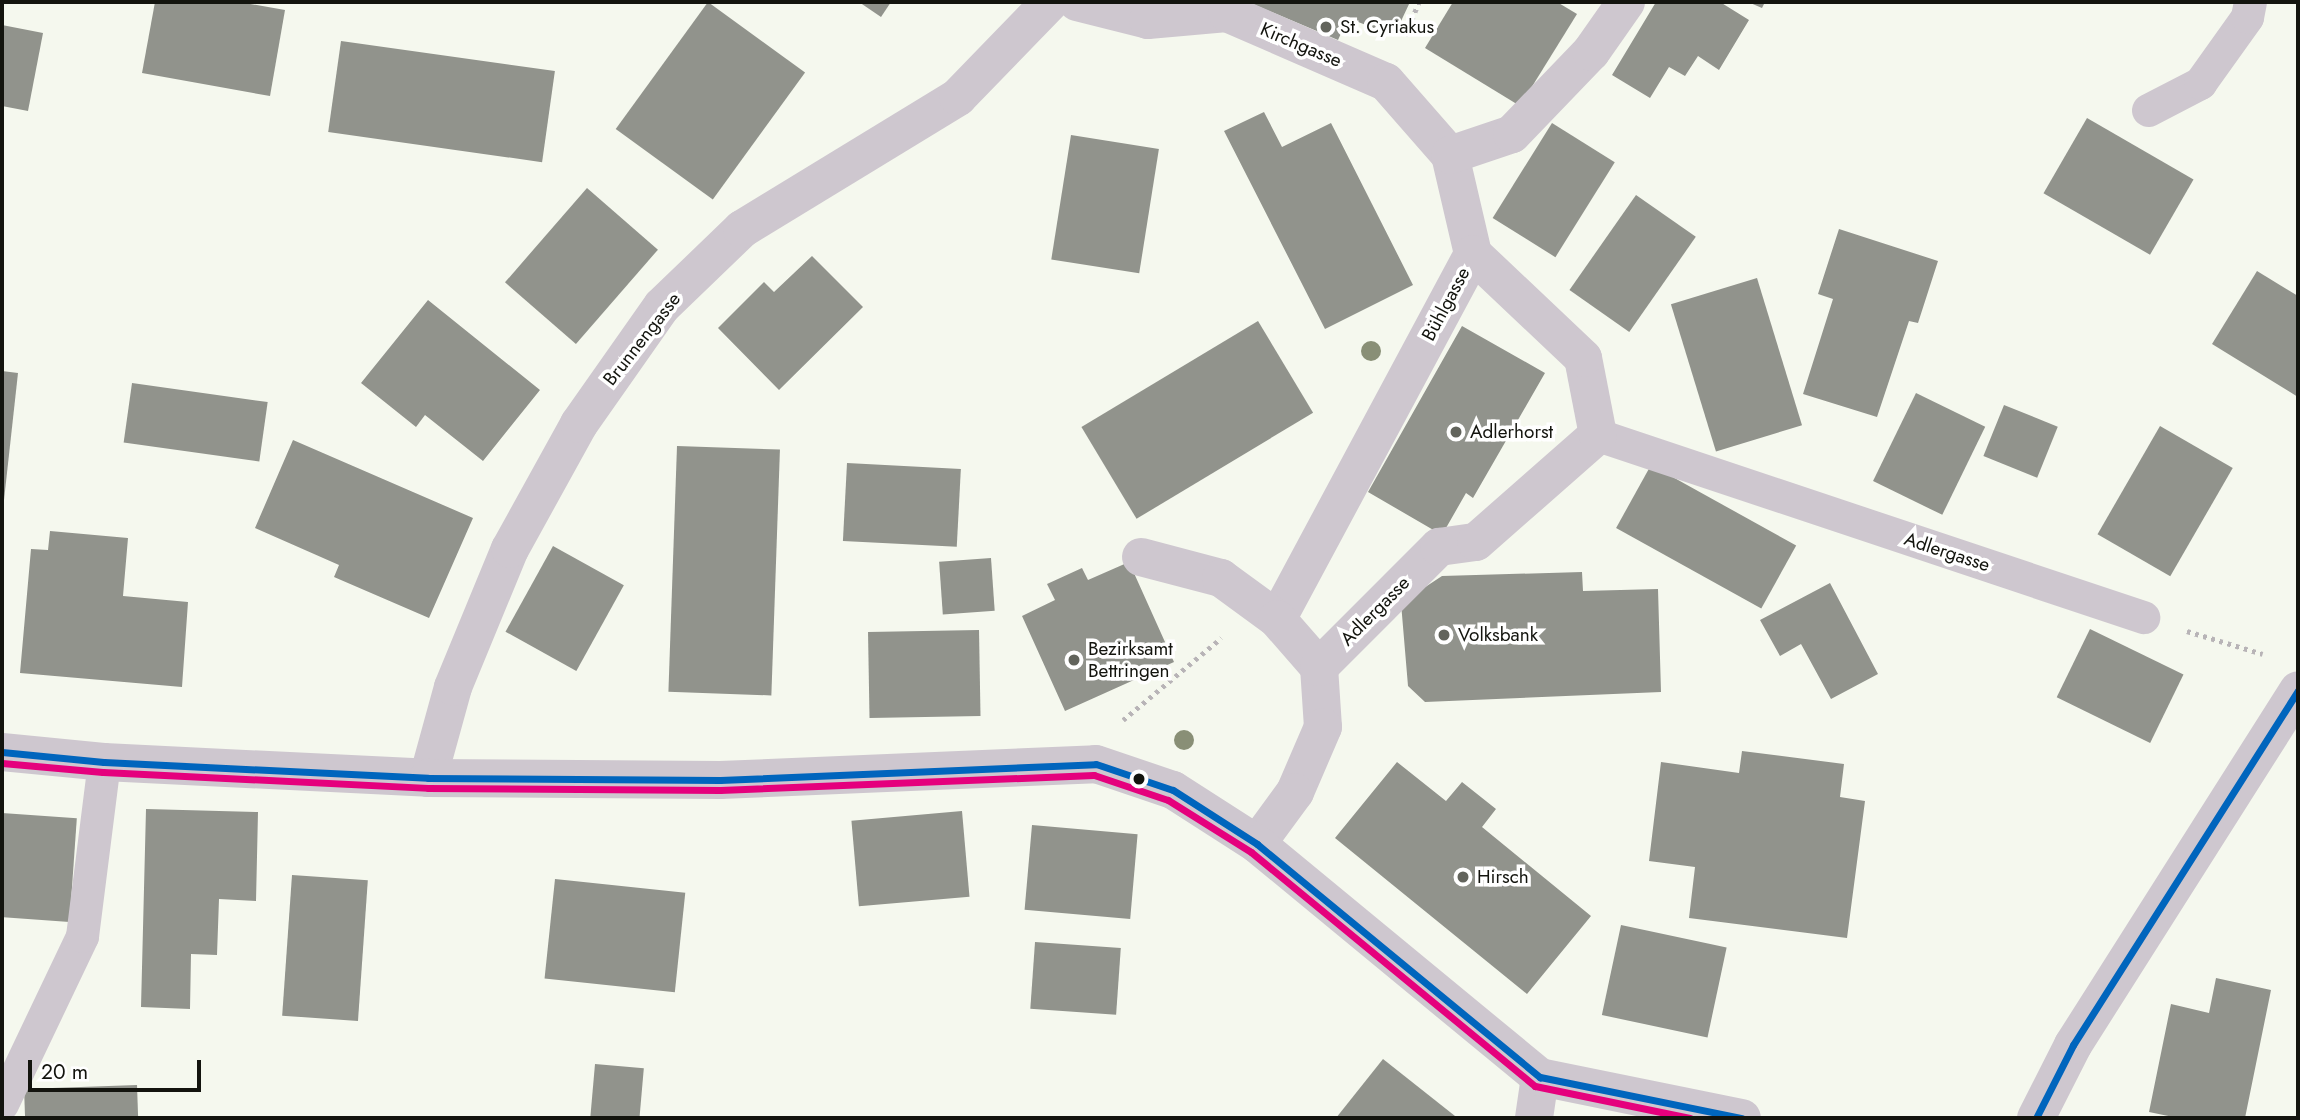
<!DOCTYPE html>
<html>
<head>
<meta charset="utf-8">
<style>
	body { margin:0 }
	#map { position:relative; width:2300px; height:1120px; overflow:hidden; background:#f5f8ee; font-family:Jost,sans-serif }
	div>[style] { position:absolute }
	[style*='--x'] { left:calc(var(--x)*1px); top:calc(var(--y)*1px); width:calc(var(--w)*1px); rotate:calc(var(--a)*1deg) }
	.building>* { inset:0; background:#91938c; transform-origin:0 0 }
	.path>* { height:4.5px; margin-top:-2.25px; transform-origin:0; background:repeating-linear-gradient(90deg,#b8b4b7 0 3.5px,transparent 0 8.5px) }
	.service>* { height:33px; margin:-16.5px; padding:0 16.5px; transform-origin:16.5px; border-radius:16.5px; background:#cec7cf }
	.minor>* { height:38px; margin:-19px; padding:0 19px; transform-origin:19px; border-radius:19px; background:#cec7cf }
	.tertiary>* { height:38px; margin:-19px; padding:0 19px; transform-origin:19px; border-radius:19px; background:#cec7cf }
	.bus-1>* { height:7px; margin:-3.5px; padding:0 3.5px; transform-origin:3.5px; border-radius:3.5px; background:#0065bd }
	.bus-2>* { height:7px; margin:-3.5px; padding:0 3.5px; transform-origin:3.5px; border-radius:3.5px; background:#e5007d }
	.trees>* { width:20px; height:20px; margin:-10px; border-radius:50%; background:#898f76 }
	.dots>* { width:19px; height:19px; translate:-50% -50%; box-sizing:border-box; border:4px solid #fff; border-radius:50% }
	span { translate:-50% -50%; white-space:nowrap; text-align:center; line-height:1.15; -webkit-text-stroke:7px #fff; paint-order:stroke }
	.poi-label { font-size:19px; color:#13140e }
	.left { translate:0 -50%; text-align:left }
	.street-label { font-size:19px; color:#13140e }
	.frame { position:absolute; inset:0; border:4px solid #13140e; pointer-events:none }
	.scale { position:absolute; left:28px; top:1060px; width:173px; height:32px; box-sizing:border-box; border:4px solid #13140e; border-top:0; padding-left:9px; font-size:21px; line-height:24px; white-space:nowrap; color:#13140e; -webkit-text-stroke:5px #fff; paint-order:stroke }
</style>
</head>
<body>
<div id="map">
	<div class="building">
		<div style="clip-path:polygon(155px 2px,239px 2px,285px 10px,270px 96px,142px 73px)"></div>
		<div style="left:708px;top:2px;width:120px;height:157px;rotate:36deg"></div>
		<div style="clip-path:polygon(859px 2px,891px 2px,881px 17px)"></div>
		<div style="clip-path:polygon(1248px 2px,1410px 2px,1394px 36px,1348px 18px,1338px 40px)"></div>
		<div style="clip-path:polygon(1453px 2px,1557px 2px,1577px 14px,1520px 106px,1425px 48px)"></div>
		<div style="clip-path:polygon(1656px 2px,1720px 2px,1749px 20px,1719px 70px,1698px 56px,1685px 76px,1669px 67px,1650px 98px,1612px 75px)"></div>
		<div style="clip-path:polygon(1748px 2px,1765px 2px,1762px 8px)"></div>
		<div style="clip-path:polygon(2px 25px,43px 33px,28px 111px,2px 106px)"></div>
		<div style="left:341px;top:41px;width:216px;height:92px;rotate:8deg"></div>
		<div style="clip-path:polygon(1264px 112px,1282px 147px,1331px 123px,1413px 285px,1325px 329px,1224px 131px)"></div>
		<div style="left:2087px;top:118px;width:123px;height:87px;rotate:30deg"></div>
		<div style="left:1552px;top:123px;width:74px;height:112px;rotate:32deg"></div>
		<div style="left:1071px;top:135px;width:89px;height:126px;rotate:9deg"></div>
		<div style="left:587px;top:188px;width:94px;height:125px;rotate:41deg"></div>
		<div style="left:1636px;top:195px;width:73px;height:116px;rotate:35deg"></div>
		<div style="clip-path:polygon(1839px 229px,1938px 261px,1918px 323px,1909px 321px,1877px 417px,1803px 394px,1833px 299px,1818px 294px)"></div>
		<div style="clip-path:polygon(812px 256px,863px 307px,779px 390px,718px 328px,764px 282px,774px 292px)"></div>
		<div style="clip-path:polygon(2257px 271px,2298px 296px,2298px 397px,2212px 344px)"></div>
		<div style="left:1757px;top:278px;width:154px;height:90px;rotate:73deg"></div>
		<div style="clip-path:polygon(428px 300px,540px 390px,483px 461px,425px 415px,416px 427px,361px 383px)"></div>
		<div style="left:1258px;top:321px;width:107px;height:206px;rotate:59deg"></div>
		<div style="clip-path:polygon(1462px 326px,1545px 373px,1473px 498px,1466px 493px,1442px 535px,1368px 492px)"></div>
		<div style="clip-path:polygon(2px 371px,18px 373px,4px 500px,2px 500px)"></div>
		<div style="left:132px;top:383px;width:137px;height:60px;rotate:8deg"></div>
		<div style="left:1916px;top:393px;width:77px;height:98px;rotate:26deg"></div>
		<div style="left:2004px;top:405px;width:58px;height:55px;rotate:22deg"></div>
		<div style="left:2160px;top:426px;width:84px;height:125px;rotate:30deg"></div>
		<div style="clip-path:polygon(293px 440px,473px 518px,429px 618px,334px 577px,339px 565px,255px 528px)"></div>
		<div style="left:677px;top:446px;width:103px;height:246px;rotate:2deg"></div>
		<div style="left:847px;top:463px;width:114px;height:78px;rotate:3deg"></div>
		<div style="left:1651px;top:465px;width:166px;height:72px;rotate:29deg"></div>
		<div style="clip-path:polygon(50px 531px,128px 538px,123px 596px,188px 602px,182px 687px,20px 673px,31px 549px,48px 550px)"></div>
		<div style="left:553px;top:546px;width:81px;height:98px;rotate:29deg"></div>
		<div style="left:991px;top:558px;width:53px;height:52px;rotate:86deg"></div>
		<div style="clip-path:polygon(1129px 562px,1174px 662px,1065px 711px,1022px 616px,1055px 600px,1047px 584px,1082px 568px,1088px 580px)"></div>
		<div style="clip-path:polygon(1582px 572px,1583px 591px,1658px 589px,1661px 692px,1425px 702px,1408px 686px,1401px 603px,1442px 576px)"></div>
		<div style="clip-path:polygon(1830px 583px,1878px 674px,1831px 699px,1801px 644px,1780px 656px,1760px 620px)"></div>
		<div style="left:2090px;top:629px;width:104px;height:76px;rotate:26deg"></div>
		<div style="left:979px;top:630px;width:86px;height:111px;rotate:89deg"></div>
		<div style="clip-path:polygon(1742px 751px,1844px 764px,1840px 797px,1865px 801px,1847px 938px,1689px 918px,1695px 867px,1649px 861px,1661px 762px,1739px 773px)"></div>
		<div style="clip-path:polygon(1397px 762px,1446px 801px,1462px 782px,1496px 809px,1482px 827px,1591px 916px,1527px 994px,1335px 838px)"></div>
		<div style="clip-path:polygon(146px 809px,258px 812px,256px 901px,219px 899px,217px 955px,191px 954px,190px 1009px,141px 1007px)"></div>
		<div style="left:962px;top:811px;width:86px;height:111px;rotate:85deg"></div>
		<div style="left:2px;top:813px;width:75px;height:104px;rotate:4deg"></div>
		<div style="left:1032px;top:825px;width:106px;height:85px;rotate:5deg"></div>
		<div style="left:292px;top:875px;width:76px;height:141px;rotate:4deg"></div>
		<div style="left:555px;top:879px;width:131px;height:100px;rotate:6deg"></div>
		<div style="left:1621px;top:925px;width:108px;height:92px;rotate:12deg"></div>
		<div style="left:1035px;top:942px;width:86px;height:67px;rotate:4deg"></div>
		<div style="clip-path:polygon(2216px 978px,2271px 990px,2245px 1118px,2178px 1118px,2149px 1112px,2171px 1004px,2209px 1013px)"></div>
		<div style="clip-path:polygon(1383px 1059px,1455px 1116px,1454px 1118px,1336px 1118px)"></div>
		<div style="left:595px;top:1064px;width:49px;height:54px;rotate:5deg"></div>
		<div style="left:137px;top:1085px;width:33px;height:113px;rotate:88deg"></div>
	</div>
	<div class="path">
		<div style="--x:1405;--y:36;--w:37;--a:-68"></div>
		<div style="--x:2187;--y:631;--w:79;--a:16.8"></div>
		<div style="--x:1123;--y:720;--w:128;--a:-39.9"></div>
	</div>
	<div class="service">
		<div style="--x:2148;--y:110;--w:59;--a:-27.4"></div>
		<div style="--x:2200;--y:83;--w:81;--a:-54.5"></div>
		<div style="--x:2247;--y:17;--w:15;--a:-79"></div>
		<div style="--x:1598;--y:435;--w:575;--a:18.47"></div>
		<div style="--x:2;--y:1104;--w:186;--a:-64.5"></div>
		<div style="--x:82;--y:936;--w:175;--a:-82.8"></div>
	</div>
	<div class="minor">
		<div style="--x:1077;--y:2;--w:73;--a:14.2"></div>
		<div style="--x:1148;--y:20;--w:79;--a:-5.1"></div>
		<div style="--x:1227;--y:13;--w:173;--a:23.5"></div>
		<div style="--x:1386;--y:82;--w:97;--a:48.8"></div>
		<div style="--x:1450;--y:155;--w:102;--a:76.9"></div>
		<div style="--x:1473;--y:254;--w:414;--a:118.2"></div>
		<div style="--x:1450;--y:155;--w:65;--a:-18.7"></div>
		<div style="--x:1512;--y:134;--w:114;--a:-46.1"></div>
		<div style="--x:1591;--y:52;--w:61;--a:-55"></div>
		<div style="--x:1141;--y:557;--w:83;--a:14.7"></div>
		<div style="--x:1221;--y:578;--w:69;--a:36.2"></div>
		<div style="--x:1277;--y:619;--w:64;--a:48.8"></div>
		<div style="--x:1319;--y:667;--w:60;--a:86.2"></div>
		<div style="--x:1323;--y:727;--w:71;--a:113.3"></div>
		<div style="--x:1295;--y:792;--w:64;--a:126.2"></div>
		<div style="--x:1319;--y:667;--w:170;--a:-45"></div>
		<div style="--x:1439;--y:547;--w:37;--a:-8"></div>
		<div style="--x:1476;--y:542;--w:162;--a:-41.3"></div>
		<div style="--x:1598;--y:435;--w:78;--a:-101"></div>
		<div style="--x:1583;--y:358;--w:151;--a:-136.6"></div>
		<div style="--x:428;--y:778;--w:94;--a:-74.6"></div>
		<div style="--x:453;--y:687;--w:149;--a:-67.6"></div>
		<div style="--x:510;--y:549;--w:143;--a:-61.1"></div>
		<div style="--x:579;--y:424;--w:144;--a:-54.9"></div>
		<div style="--x:662;--y:306;--w:111;--a:-43.9"></div>
		<div style="--x:742;--y:229;--w:253;--a:-31.4"></div>
		<div style="--x:958;--y:97;--w:132;--a:-45.9"></div>
		<div style="--x:1534;--y:1118;--w:41;--a:-81.7"></div>
	</div>
	<div class="tertiary">
		<div style="--x:2;--y:752;--w:102;--a:5.6"></div>
		<div style="--x:104;--y:762;--w:324;--a:2.8"></div>
		<div style="--x:428;--y:778;--w:292;--a:0.4"></div>
		<div style="--x:720;--y:780;--w:376;--a:-2.4"></div>
		<div style="--x:1096;--y:764;--w:81;--a:18.7"></div>
		<div style="--x:1173;--y:790;--w:100;--a:32.7"></div>
		<div style="--x:1257;--y:844;--w:367;--a:39.5"></div>
		<div style="--x:1540;--y:1077;--w:206;--a:11.5"></div>
		<div style="--x:2036;--y:1118;--w:82;--a:-63.1"></div>
		<div style="--x:2073;--y:1045;--w:420;--a:-57.6"></div>
	</div>
	<div class="bus-1">
		<div style="--x:2;--y:752;--w:102;--a:5.6"></div>
		<div style="--x:104;--y:762;--w:324;--a:2.8"></div>
		<div style="--x:428;--y:778;--w:292;--a:0.4"></div>
		<div style="--x:720;--y:780;--w:376;--a:-2.4"></div>
		<div style="--x:1096;--y:764;--w:81;--a:18.7"></div>
		<div style="--x:1173;--y:790;--w:100;--a:32.7"></div>
		<div style="--x:1257;--y:844;--w:367;--a:39.5"></div>
		<div style="--x:1540;--y:1077;--w:206;--a:11.5"></div>
		<div style="--x:2036;--y:1118;--w:82;--a:-63.1"></div>
		<div style="--x:2073;--y:1045;--w:420;--a:-57.6"></div>
	</div>
	<div class="bus-2">
		<div style="--x:2;--y:763;--w:101;--a:5.1"></div>
		<div style="--x:103;--y:772;--w:325;--a:2.8"></div>
		<div style="--x:428;--y:788;--w:292;--a:0.4"></div>
		<div style="--x:720;--y:790;--w:374;--a:-2.3"></div>
		<div style="--x:1094;--y:775;--w:78;--a:18.7"></div>
		<div style="--x:1168;--y:800;--w:98;--a:32.1"></div>
		<div style="--x:1251;--y:852;--w:368;--a:39.5"></div>
		<div style="--x:1535;--y:1086;--w:158;--a:11.7"></div>
	</div>
	<div class="trees">
		<div style="left:1371px;top:351px"></div>
		<div style="left:1184px;top:740px"></div>
	</div>
	<div class="dots">
		<div style="left:1326px;top:27px;background:#62645c"></div>
		<div style="left:1456px;top:432px;background:#62645c"></div>
		<div style="left:1444px;top:635px;background:#62645c"></div>
		<div style="left:1074px;top:660px;background:#62645c"></div>
		<div style="left:1139px;top:779px;background:#13140e"></div>
		<div style="left:1463px;top:877px;background:#62645c"></div>
	</div>
	<div class="poi-label">
		<span class="left" style="left:1340px;top:27px">St. Cyriakus</span>
		<span class="left" style="left:1470px;top:432px">Adlerhorst</span>
		<span class="left" style="left:1458px;top:635px">Volksbank</span>
		<span class="left" style="left:1088px;top:660px">Bezirksamt<br>Bettringen</span>
		<span class="left" style="left:1477px;top:877px">Hirsch</span>
	</div>
	<div class="street-label">
		<span style="left:1301px;top:45px;rotate:23deg">Kirchgasse</span>
		<span style="left:1446px;top:304px;rotate:-62deg">Bühlgasse</span>
		<span style="left:642px;top:339px;rotate:-52deg">Brunnengasse</span>
		<span style="left:1947px;top:552px;rotate:18deg">Adlergasse</span>
		<span style="left:1375px;top:611px;rotate:-45deg">Adlergasse</span>
	</div>
	<div class="frame"></div>
	<div class="scale">20 m</div>
</div>
</body>
</html>
